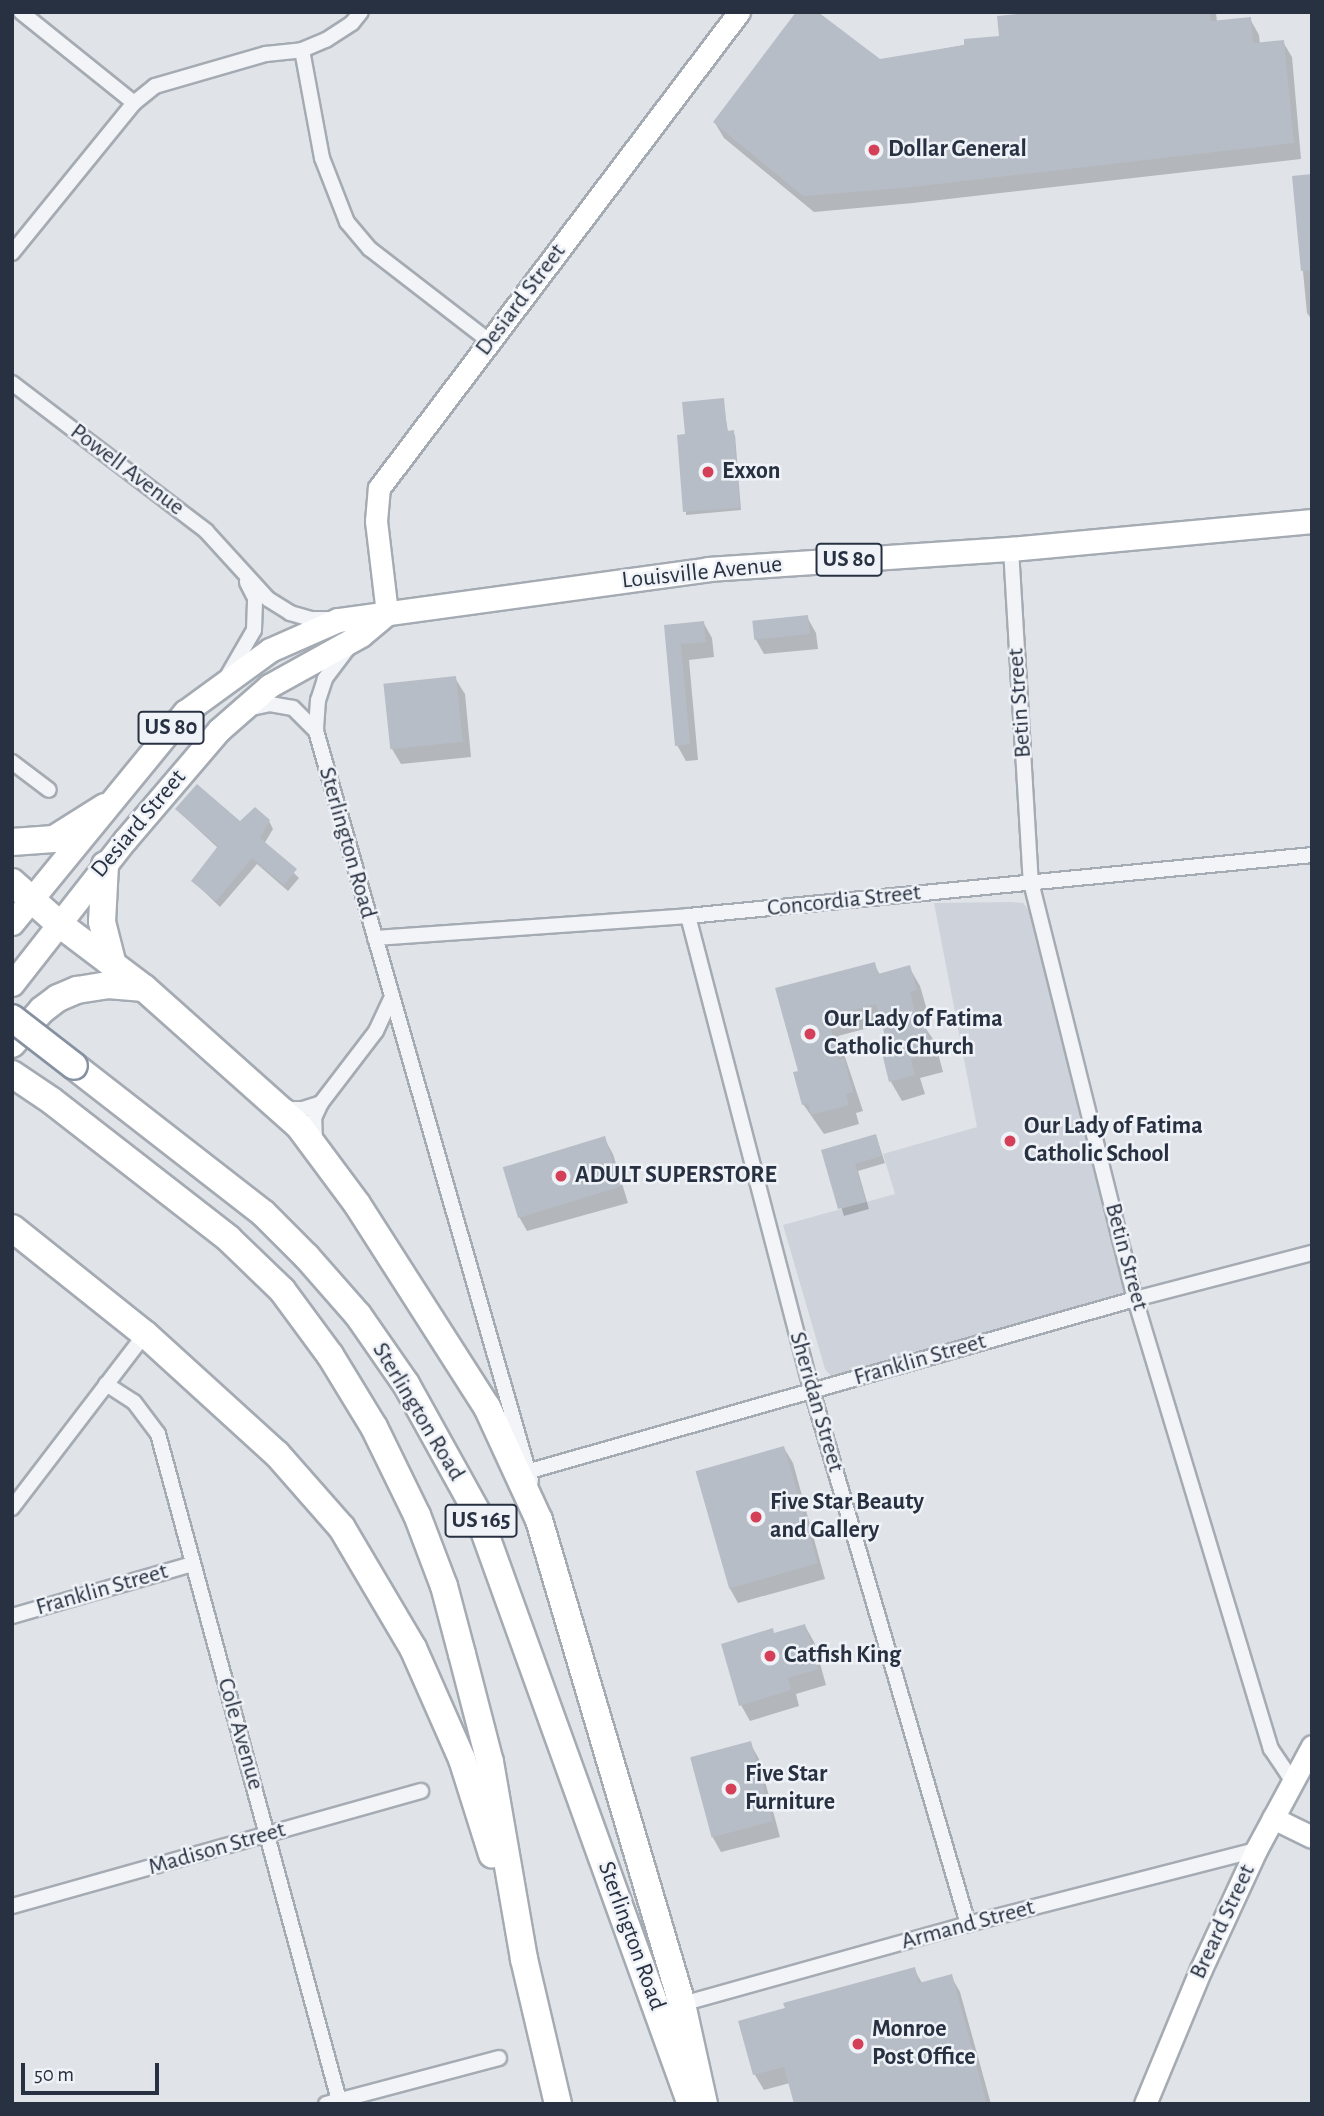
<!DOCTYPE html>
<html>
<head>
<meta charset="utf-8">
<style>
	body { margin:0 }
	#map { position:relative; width:1324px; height:2116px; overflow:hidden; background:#e0e4e9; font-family:"Alegreya Sans",sans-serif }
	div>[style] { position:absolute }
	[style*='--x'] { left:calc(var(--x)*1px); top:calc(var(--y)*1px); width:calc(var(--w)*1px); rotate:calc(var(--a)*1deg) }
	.built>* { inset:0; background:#ced3db }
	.shadow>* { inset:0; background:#0003 }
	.building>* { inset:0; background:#b7bdc6; transform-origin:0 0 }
	.roads { filter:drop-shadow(2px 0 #a5abb3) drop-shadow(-2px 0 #a5abb3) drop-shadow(0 2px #a5abb3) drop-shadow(0 -2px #a5abb3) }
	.street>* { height:14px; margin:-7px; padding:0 7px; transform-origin:7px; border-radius:7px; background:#f3f4f7 }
	.secondary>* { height:21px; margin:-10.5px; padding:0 10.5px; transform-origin:10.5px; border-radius:10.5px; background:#fff }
	.primary>* { height:23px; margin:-11.5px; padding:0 11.5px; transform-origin:11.5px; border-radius:11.5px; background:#fff }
	.highway>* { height:26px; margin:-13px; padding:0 13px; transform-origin:13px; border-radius:13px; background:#fff }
	.bridges { filter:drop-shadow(2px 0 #8691a1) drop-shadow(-2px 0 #8691a1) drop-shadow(0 2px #8691a1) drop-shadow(0 -2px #8691a1) }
	.highway-bridge>* { height:26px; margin:-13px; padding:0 13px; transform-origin:13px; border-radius:13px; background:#fff }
	.dots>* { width:19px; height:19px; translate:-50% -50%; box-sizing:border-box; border:4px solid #eff2f7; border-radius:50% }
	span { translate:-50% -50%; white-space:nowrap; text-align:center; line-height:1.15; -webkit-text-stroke:5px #eff2f7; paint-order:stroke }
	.shield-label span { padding:2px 5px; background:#eff2f7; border:2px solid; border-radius:5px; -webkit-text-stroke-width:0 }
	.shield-label { font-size:23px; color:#283141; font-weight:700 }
	.poi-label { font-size:24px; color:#283141; font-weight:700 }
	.left { translate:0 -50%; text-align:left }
	.street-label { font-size:24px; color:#283141 }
	.frame { position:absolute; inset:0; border:14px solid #283141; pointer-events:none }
	.scale { position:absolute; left:21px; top:2063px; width:138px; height:32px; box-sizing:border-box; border:4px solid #283141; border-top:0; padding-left:9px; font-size:21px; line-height:24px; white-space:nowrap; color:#283141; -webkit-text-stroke:5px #eff2f7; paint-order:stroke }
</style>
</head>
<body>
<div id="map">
	<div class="built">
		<div style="clip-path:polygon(1011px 902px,1023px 903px,1028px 909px,1126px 1280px,1123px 1292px,1114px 1299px,838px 1378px,831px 1376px,825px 1369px,783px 1225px,895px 1194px,883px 1154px,977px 1127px,934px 903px)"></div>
	</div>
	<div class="shadow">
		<div style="clip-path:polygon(1060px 12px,1216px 12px,1217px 22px,1250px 19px,1259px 35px,1260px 44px,1283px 42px,1292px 57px,1301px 159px,913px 203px,814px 212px,724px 138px,715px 123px,880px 61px,1001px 38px)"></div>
		<div style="clip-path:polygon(1312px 176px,1312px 320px,1307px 313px,1294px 178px)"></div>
		<div style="clip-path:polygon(723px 400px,728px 432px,735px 435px,741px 510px,686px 515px,687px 436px)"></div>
		<div style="clip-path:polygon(807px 617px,816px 633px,818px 649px,764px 654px,755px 638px)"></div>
		<div style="clip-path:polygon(703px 622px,712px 638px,714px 657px,689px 660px,698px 760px,686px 761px,677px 745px,665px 626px)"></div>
		<div style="clip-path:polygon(455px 678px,465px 694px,471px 757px,401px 764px,392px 749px)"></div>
		<div style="clip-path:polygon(177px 810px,240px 823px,269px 821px,273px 829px,264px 844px,299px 878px,288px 891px,257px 864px,220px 907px,193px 881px,219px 849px)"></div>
		<div style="clip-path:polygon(874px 964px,880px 975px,909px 967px,920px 986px,927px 1010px,919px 1012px,922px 1023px,935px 1042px,943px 1072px,920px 1078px,925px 1094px,902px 1101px,891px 1082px,882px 1046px,889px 1044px,883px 1024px,838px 1036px,863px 1111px,856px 1113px,859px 1124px,824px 1134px,803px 1104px,800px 1072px,777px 989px)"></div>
		<div style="clip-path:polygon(876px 1136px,885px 1163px,858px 1171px,869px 1209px,844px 1216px,823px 1151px)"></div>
		<div style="clip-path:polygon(604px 1138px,613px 1154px,628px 1203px,527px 1231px,518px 1215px)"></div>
		<div style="clip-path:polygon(784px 1448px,793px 1463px,825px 1579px,738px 1603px,729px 1587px)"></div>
		<div style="clip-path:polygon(805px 1626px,814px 1642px,826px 1685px,796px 1694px,799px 1706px,750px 1721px,741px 1705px,774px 1635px)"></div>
		<div style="clip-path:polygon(750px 1743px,759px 1759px,780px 1837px,721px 1852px,712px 1836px)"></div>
		<div style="clip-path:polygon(914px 1969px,922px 1983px,951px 1976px,960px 1992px,991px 2104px,795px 2104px,790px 2083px,764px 2090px,755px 2075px,740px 2022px)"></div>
	</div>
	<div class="building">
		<div style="clip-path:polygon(796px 12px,818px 12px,880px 59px,964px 45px,964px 39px,999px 36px,997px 16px,1041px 12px,1210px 12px,1211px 21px,1251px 17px,1253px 43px,1284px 40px,1294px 143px,904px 188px,803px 196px,713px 122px)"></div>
		<div style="clip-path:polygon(1312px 174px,1312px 270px,1301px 271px,1292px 176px)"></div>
		<div style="clip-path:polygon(724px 398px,727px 431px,734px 430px,740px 508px,683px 512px,677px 435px,685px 434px,682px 402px)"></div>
		<div style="left:808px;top:615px;width:19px;height:56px;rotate:84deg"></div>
		<div style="clip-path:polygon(704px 621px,706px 642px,681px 644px,690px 744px,675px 746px,664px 625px)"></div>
		<div style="left:456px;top:676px;width:66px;height:73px;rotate:84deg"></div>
		<div style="clip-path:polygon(197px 784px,240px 821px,255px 807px,270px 820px,260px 838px,297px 869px,284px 885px,252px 858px,216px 901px,191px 881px,218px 846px,175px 809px)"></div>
		<div style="clip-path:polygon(875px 962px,878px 974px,910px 965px,917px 990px,910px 992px,918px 1023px,924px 1021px,933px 1053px,911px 1059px,915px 1075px,889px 1082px,880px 1045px,887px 1043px,876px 1004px,828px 1017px,839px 1060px,844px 1058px,853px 1092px,846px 1094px,849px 1105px,811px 1115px,808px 1103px,802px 1105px,793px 1072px,798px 1071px,775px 988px)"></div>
		<div style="clip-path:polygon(876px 1134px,882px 1156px,855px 1164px,866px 1202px,838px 1209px,821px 1150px)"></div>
		<div style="left:605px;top:1136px;width:53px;height:107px;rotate:73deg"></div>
		<div style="left:784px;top:1446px;width:122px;height:92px;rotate:74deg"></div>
		<div style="clip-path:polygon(805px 1624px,819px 1669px,788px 1678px,791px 1690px,739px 1706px,721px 1644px,773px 1628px,774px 1633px)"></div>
		<div style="left:751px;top:1741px;width:83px;height:63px;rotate:75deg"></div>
		<div style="clip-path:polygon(915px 1967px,919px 1983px,952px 1974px,987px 2104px,794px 2104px,784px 2067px,753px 2075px,738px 2021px,785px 2008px,783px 2003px)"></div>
	</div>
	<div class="roads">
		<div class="street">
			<div style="--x:21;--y:12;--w:145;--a:38.8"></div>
			<div style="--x:302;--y:50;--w:110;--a:79.5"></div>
			<div style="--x:322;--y:158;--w:69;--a:68.7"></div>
			<div style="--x:347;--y:222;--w:35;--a:50"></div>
			<div style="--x:370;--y:249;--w:150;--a:37.7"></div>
			<div style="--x:12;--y:253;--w:193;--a:-50.9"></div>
			<div style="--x:134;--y:103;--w:27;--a:-39"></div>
			<div style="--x:155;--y:86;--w:116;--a:-16.1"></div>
			<div style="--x:266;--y:54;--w:36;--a:-6"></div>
			<div style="--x:302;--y:50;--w:26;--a:-23"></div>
			<div style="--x:326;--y:40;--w:31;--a:-33"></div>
			<div style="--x:352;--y:23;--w:14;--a:-51"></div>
			<div style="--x:12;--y:383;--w:244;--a:37.3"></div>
			<div style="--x:206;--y:531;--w:92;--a:47.6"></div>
			<div style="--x:268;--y:599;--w:26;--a:32"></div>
			<div style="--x:290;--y:613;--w:22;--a:16"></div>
			<div style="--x:311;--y:619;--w:21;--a:0"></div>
			<div style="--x:1011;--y:549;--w:334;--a:86.6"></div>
			<div style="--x:1031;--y:882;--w:430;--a:76"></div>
			<div style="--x:1135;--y:1299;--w:470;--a:73.2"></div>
			<div style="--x:1271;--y:1749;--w:40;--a:56"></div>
			<div style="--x:348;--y:648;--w:39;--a:127"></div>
			<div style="--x:325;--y:679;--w:22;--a:108"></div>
			<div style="--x:318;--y:700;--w:31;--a:94"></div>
			<div style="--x:316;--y:731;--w:780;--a:74"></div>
			<div style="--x:228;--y:675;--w:52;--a:-60"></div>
			<div style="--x:254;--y:630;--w:32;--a:-88"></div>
			<div style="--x:255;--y:598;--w:18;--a:-117"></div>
			<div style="--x:247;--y:709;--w:24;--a:-12"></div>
			<div style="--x:270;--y:704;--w:23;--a:10"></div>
			<div style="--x:293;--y:708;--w:33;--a:45"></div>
			<div style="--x:12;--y:762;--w:46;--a:37.1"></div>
			<div style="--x:688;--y:916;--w:491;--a:75.4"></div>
			<div style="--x:812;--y:1391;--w:555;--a:73.69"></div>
			<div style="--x:375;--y:938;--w:314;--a:-4"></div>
			<div style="--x:688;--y:916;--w:627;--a:-5.58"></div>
			<div style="--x:282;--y:1105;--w:10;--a:24"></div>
			<div style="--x:291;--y:1109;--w:12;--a:0"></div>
			<div style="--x:303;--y:1109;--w:19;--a:-18"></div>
			<div style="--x:321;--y:1103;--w:91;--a:-52.6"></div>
			<div style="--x:376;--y:1031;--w:35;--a:-65"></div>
			<div style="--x:315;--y:1142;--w:24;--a:-92"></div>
			<div style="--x:314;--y:1118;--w:17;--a:-65"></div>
			<div style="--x:106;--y:1384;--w:33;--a:33"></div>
			<div style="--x:134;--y:1402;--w:40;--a:53"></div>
			<div style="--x:158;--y:1434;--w:694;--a:74.8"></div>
			<div style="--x:530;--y:1471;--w:629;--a:-15.87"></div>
			<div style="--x:1135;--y:1299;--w:183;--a:-14.6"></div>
			<div style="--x:12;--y:1508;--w:219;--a:-52.6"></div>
			<div style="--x:12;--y:1616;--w:187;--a:-16.1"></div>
			<div style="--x:12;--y:1906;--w:425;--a:-15.7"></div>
			<div style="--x:682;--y:2004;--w:297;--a:-15.6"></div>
			<div style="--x:968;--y:1924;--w:297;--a:-14.4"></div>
			<div style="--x:326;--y:2104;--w:179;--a:-14.9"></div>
		</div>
		<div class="secondary">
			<div style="--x:387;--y:613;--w:93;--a:-96.8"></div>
			<div style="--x:376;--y:521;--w:33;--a:-85"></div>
			<div style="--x:379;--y:488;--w:597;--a:-52.9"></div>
			<div style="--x:1273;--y:1818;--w:43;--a:26"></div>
			<div style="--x:1145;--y:2104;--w:146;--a:-67.5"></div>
			<div style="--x:1201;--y:1969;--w:131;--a:-65.2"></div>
			<div style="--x:1256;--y:1850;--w:118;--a:-61.7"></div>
		</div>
		<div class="primary">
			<div style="--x:12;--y:923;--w:273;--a:-50.7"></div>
			<div style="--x:185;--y:712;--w:105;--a:-36.1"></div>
			<div style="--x:270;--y:650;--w:74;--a:-23.8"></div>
			<div style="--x:338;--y:620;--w:373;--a:-7.8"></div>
			<div style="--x:708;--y:569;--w:304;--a:-3.8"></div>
			<div style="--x:1011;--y:549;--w:302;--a:-5.3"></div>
			<div style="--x:12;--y:984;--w:183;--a:-51.9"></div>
			<div style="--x:125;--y:840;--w:145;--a:-49.5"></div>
			<div style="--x:219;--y:730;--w:67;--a:-41.3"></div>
			<div style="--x:269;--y:686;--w:105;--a:-29"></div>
			<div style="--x:361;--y:635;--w:34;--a:-40"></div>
		</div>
		<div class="highway">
			<div style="--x:12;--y:842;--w:42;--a:-4.1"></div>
			<div style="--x:54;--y:839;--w:60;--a:-32.1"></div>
			<div style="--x:105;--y:865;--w:57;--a:93"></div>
			<div style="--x:102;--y:922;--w:44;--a:75.7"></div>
			<div style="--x:12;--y:882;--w:62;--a:41.7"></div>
			<div style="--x:58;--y:923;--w:108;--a:37.1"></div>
			<div style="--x:144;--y:988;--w:208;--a:41.7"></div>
			<div style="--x:299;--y:1126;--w:97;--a:53.4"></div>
			<div style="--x:357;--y:1204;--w:241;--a:57.4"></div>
			<div style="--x:487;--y:1407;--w:124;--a:65.3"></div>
			<div style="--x:539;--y:1520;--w:505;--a:73.54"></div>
			<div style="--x:682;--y:2004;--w:102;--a:77.6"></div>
			<div style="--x:12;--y:1044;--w:45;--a:-48.6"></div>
			<div style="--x:42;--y:1010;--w:20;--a:-37"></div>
			<div style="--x:58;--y:998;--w:21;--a:-23"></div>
			<div style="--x:77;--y:990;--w:31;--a:-9"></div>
			<div style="--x:108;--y:985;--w:36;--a:5"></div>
			<div style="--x:74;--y:1066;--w:239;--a:37.9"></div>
			<div style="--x:263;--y:1213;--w:62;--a:45"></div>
			<div style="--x:307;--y:1257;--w:77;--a:48.7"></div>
			<div style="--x:358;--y:1315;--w:84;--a:55.2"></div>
			<div style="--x:406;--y:1384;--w:149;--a:61"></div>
			<div style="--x:478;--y:1514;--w:625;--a:70.17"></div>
			<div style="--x:12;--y:1074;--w:48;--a:34"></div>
			<div style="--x:52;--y:1101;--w:224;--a:37.9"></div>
			<div style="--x:229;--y:1239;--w:74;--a:43.9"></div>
			<div style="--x:282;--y:1290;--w:81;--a:53.6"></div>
			<div style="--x:330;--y:1355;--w:84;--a:58.6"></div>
			<div style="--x:374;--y:1427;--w:98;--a:64"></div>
			<div style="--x:417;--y:1515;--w:76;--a:69.2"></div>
			<div style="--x:444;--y:1586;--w:70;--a:75.2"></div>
			<div style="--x:462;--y:1654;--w:112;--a:75.5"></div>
			<div style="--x:490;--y:1762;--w:200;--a:80.2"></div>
			<div style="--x:524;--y:1959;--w:149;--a:76.8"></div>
			<div style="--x:12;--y:1228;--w:170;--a:38.6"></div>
			<div style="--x:145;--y:1334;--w:178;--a:42.3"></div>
			<div style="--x:277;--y:1454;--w:98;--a:48.7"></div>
			<div style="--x:342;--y:1528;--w:139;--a:59.4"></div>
			<div style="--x:413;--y:1648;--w:121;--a:66.2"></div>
			<div style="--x:462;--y:1759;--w:100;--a:72.5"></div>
		</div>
	</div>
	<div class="bridges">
		<div class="highway-bridge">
			<div style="--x:12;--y:1018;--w:78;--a:37.7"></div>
		</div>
	</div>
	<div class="dots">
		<div style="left:874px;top:150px;background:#d34057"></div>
		<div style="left:708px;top:472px;background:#d34057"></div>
		<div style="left:810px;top:1034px;background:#d34057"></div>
		<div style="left:1010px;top:1141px;background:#d34057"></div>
		<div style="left:561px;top:1176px;background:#d34057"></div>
		<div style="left:756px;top:1517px;background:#d34057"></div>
		<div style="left:770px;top:1656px;background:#d34057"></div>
		<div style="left:731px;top:1789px;background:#d34057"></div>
		<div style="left:858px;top:2044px;background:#d34057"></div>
	</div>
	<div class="shield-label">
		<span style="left:849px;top:560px">US 80</span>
		<span style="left:171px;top:728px">US 80</span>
		<span style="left:481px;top:1521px">US 165</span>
	</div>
	<div class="poi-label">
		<span class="left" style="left:888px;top:150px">Dollar General</span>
		<span class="left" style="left:722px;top:472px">Exxon</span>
		<span class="left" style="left:824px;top:1034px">Our Lady of Fatima<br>Catholic Church</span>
		<span class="left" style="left:1024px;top:1141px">Our Lady of Fatima<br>Catholic School</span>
		<span class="left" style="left:575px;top:1176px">ADULT SUPERSTORE</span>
		<span class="left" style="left:770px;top:1517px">Five Star Beauty<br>and Gallery</span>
		<span class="left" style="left:784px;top:1656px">Catfish King</span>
		<span class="left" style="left:745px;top:1789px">Five Star<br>Furniture</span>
		<span class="left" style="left:872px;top:2044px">Monroe<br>Post Office</span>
	</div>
	<div class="street-label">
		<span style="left:521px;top:300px;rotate:-53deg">Desiard Street</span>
		<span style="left:127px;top:470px;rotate:37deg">Powell Avenue</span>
		<span style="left:702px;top:573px;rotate:-6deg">Louisville Avenue</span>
		<span style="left:1020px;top:703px;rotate:-94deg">Betin Street</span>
		<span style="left:139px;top:824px;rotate:-50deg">Desiard Street</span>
		<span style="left:347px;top:843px;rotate:74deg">Sterlington Road</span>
		<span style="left:844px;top:901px;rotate:-6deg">Concordia Street</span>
		<span style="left:1126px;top:1257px;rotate:75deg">Betin Street</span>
		<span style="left:920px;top:1360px;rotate:-16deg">Franklin Street</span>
		<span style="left:816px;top:1402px;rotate:74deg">Sheridan Street</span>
		<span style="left:418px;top:1412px;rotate:59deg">Sterlington Road</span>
		<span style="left:102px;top:1590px;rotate:-16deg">Franklin Street</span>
		<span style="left:240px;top:1734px;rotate:74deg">Cole Avenue</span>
		<span style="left:217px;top:1849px;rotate:-16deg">Madison Street</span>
		<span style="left:1223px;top:1922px;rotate:-65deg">Breard Street</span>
		<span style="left:968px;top:1925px;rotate:-15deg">Armand Street</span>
		<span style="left:631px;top:1936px;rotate:70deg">Sterlington Road</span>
	</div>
	<div class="frame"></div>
	<div class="scale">50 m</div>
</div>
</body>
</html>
